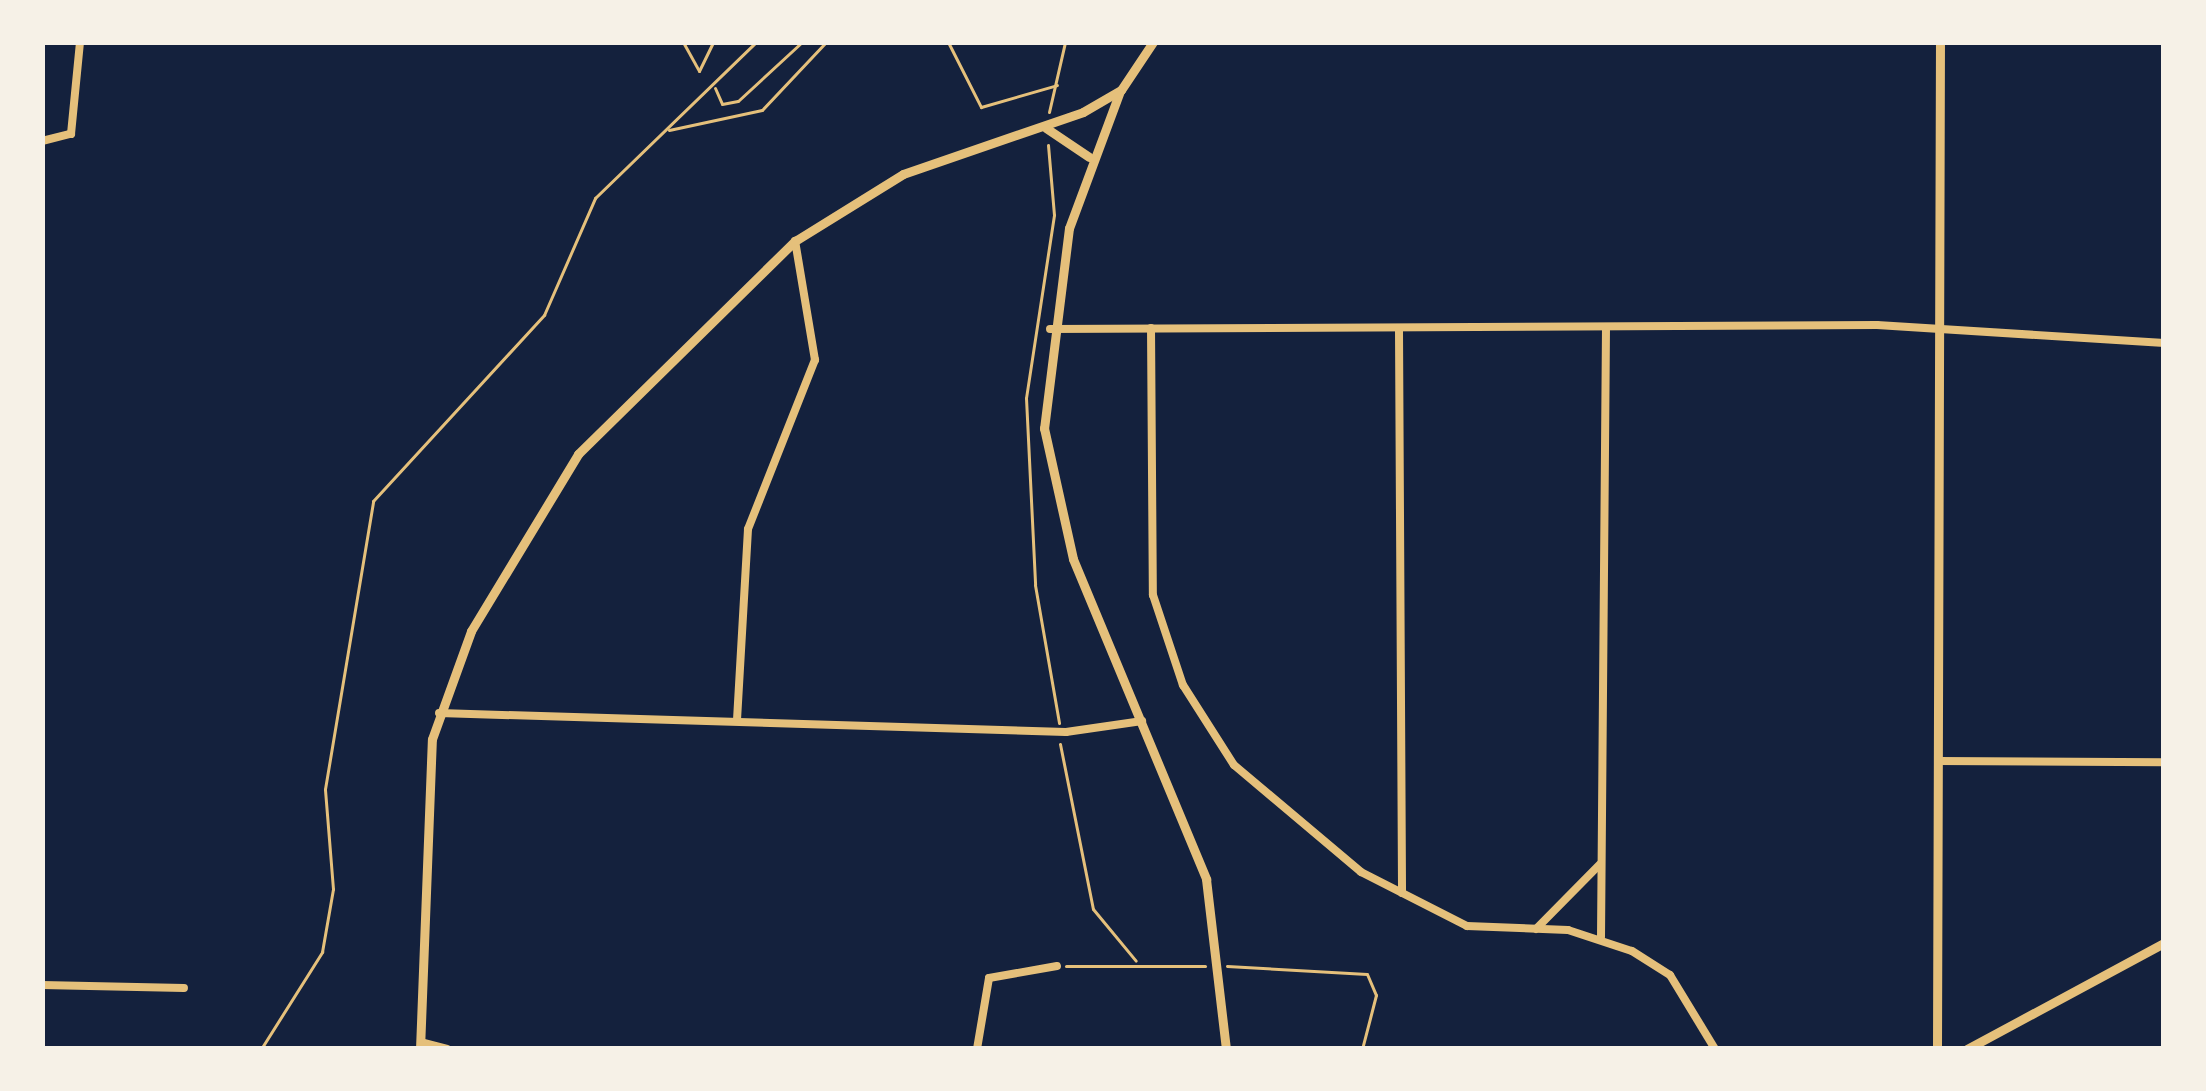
<!DOCTYPE html>
<html>
<head>
<meta charset="utf-8">
<style>
	body { margin:0 }
	#map { position:relative; width:2206px; height:1091px; overflow:hidden; background:#14213d; font-family:"Work Sans",sans-serif }
	div>[style] { position:absolute }
	[style*='--x'] { left:calc(var(--x)*1px); top:calc(var(--y)*1px); width:calc(var(--w)*1px); rotate:calc(var(--a)*1deg) }
	.path>* { height:3px; margin:-1.5px; padding:0 1.5px; transform-origin:1.5px; border-radius:1.5px; background:#e5c07b }
	.minor>* { height:8px; margin:-4px; padding:0 4px; transform-origin:4px; border-radius:4px; background:#e5c07b }
	.tertiary>* { height:9px; margin:-4.5px; padding:0 4.5px; transform-origin:4.5px; border-radius:4.5px; background:#e5c07b }
	span { translate:-50% -50%; white-space:nowrap; text-align:center; line-height:1.15; -webkit-text-stroke:9px #f6f1e7; paint-order:stroke }
	.frame { position:absolute; inset:0; border:45px solid #f6f1e7; pointer-events:none }
</style>
</head>
<body>
<div id="map">
	<div class="path">
		<div style="--x:683;--y:42;--w:33;--a:61"></div>
		<div style="--x:699;--y:71;--w:32;--a:-64"></div>
		<div style="--x:948;--y:42;--w:73;--a:63.1"></div>
		<div style="--x:981;--y:107;--w:79;--a:-16.1"></div>
		<div style="--x:715;--y:88;--w:17;--a:66"></div>
		<div style="--x:722;--y:104;--w:16;--a:-11"></div>
		<div style="--x:738;--y:101;--w:87;--a:-42.7"></div>
		<div style="--x:1049;--y:112;--w:72;--a:-77.1"></div>
		<div style="--x:669;--y:130;--w:95;--a:-12.1"></div>
		<div style="--x:762;--y:110;--w:93;--a:-46.7"></div>
		<div style="--x:1048;--y:145;--w:70;--a:85.1"></div>
		<div style="--x:1054;--y:215;--w:185;--a:98.7"></div>
		<div style="--x:1026;--y:398;--w:187;--a:87.2"></div>
		<div style="--x:1035;--y:585;--w:140;--a:80.1"></div>
		<div style="--x:1060;--y:744;--w:168;--a:78.7"></div>
		<div style="--x:1093;--y:909;--w:67;--a:50.4"></div>
		<div style="--x:1066;--y:966;--w:139;--a:0"></div>
		<div style="--x:1227;--y:966;--w:140;--a:3.3"></div>
		<div style="--x:1367;--y:974;--w:23;--a:67"></div>
		<div style="--x:1376;--y:995;--w:56;--a:104.5"></div>
		<div style="--x:261;--y:1049;--w:115;--a:-57.8"></div>
		<div style="--x:322;--y:952;--w:64;--a:-80.1"></div>
		<div style="--x:333;--y:889;--w:100;--a:-94.6"></div>
		<div style="--x:325;--y:789;--w:292;--a:-80.5"></div>
		<div style="--x:373;--y:501;--w:253;--a:-47.4"></div>
		<div style="--x:544;--y:315;--w:128;--a:-66.4"></div>
		<div style="--x:595;--y:198;--w:224;--a:-44.1"></div>
	</div>
	<div class="minor">
		<div style="--x:42;--y:141;--w:30;--a:-14"></div>
		<div style="--x:71;--y:134;--w:92;--a:-84.4"></div>
		<div style="--x:1151;--y:328;--w:267;--a:89.6"></div>
		<div style="--x:1153;--y:595;--w:95;--a:71.6"></div>
		<div style="--x:1183;--y:685;--w:95;--a:57.5"></div>
		<div style="--x:1234;--y:765;--w:166;--a:40.1"></div>
		<div style="--x:1361;--y:872;--w:119;--a:27"></div>
		<div style="--x:1467;--y:926;--w:101;--a:2.3"></div>
		<div style="--x:1568;--y:930;--w:67;--a:18.2"></div>
		<div style="--x:1632;--y:951;--w:45;--a:32.3"></div>
		<div style="--x:1670;--y:975;--w:87;--a:58.7"></div>
		<div style="--x:1050;--y:329;--w:827;--a:-0.28"></div>
		<div style="--x:1877;--y:325;--w:288;--a:3.6"></div>
		<div style="--x:1399;--y:331;--w:562;--a:89.69"></div>
		<div style="--x:439;--y:713;--w:627;--a:1.74"></div>
		<div style="--x:1066;--y:732;--w:77;--a:-8.2"></div>
		<div style="--x:737;--y:720;--w:191;--a:-86.7"></div>
		<div style="--x:748;--y:529;--w:182;--a:-68.4"></div>
		<div style="--x:815;--y:360;--w:121;--a:-99.5"></div>
		<div style="--x:1938;--y:761;--w:226;--a:0.3"></div>
		<div style="--x:1536;--y:929;--w:91;--a:-45.4"></div>
		<div style="--x:1601;--y:937;--w:607;--a:-89.53"></div>
		<div style="--x:42;--y:985;--w:142;--a:1.2"></div>
		<div style="--x:421;--y:1042;--w:27;--a:15"></div>
		<div style="--x:977;--y:1049;--w:72;--a:-80.4"></div>
		<div style="--x:989;--y:978;--w:69;--a:-10"></div>
	</div>
	<div class="tertiary">
		<div style="--x:1120;--y:91;--w:146;--a:110.4"></div>
		<div style="--x:1069;--y:228;--w:202;--a:97.1"></div>
		<div style="--x:1044;--y:428;--w:134;--a:77.5"></div>
		<div style="--x:1073;--y:559;--w:347;--a:67.4"></div>
		<div style="--x:1206;--y:879;--w:171;--a:83.3"></div>
		<div style="--x:1046;--y:128;--w:52;--a:34"></div>
		<div style="--x:420;--y:1049;--w:310;--a:-87.8"></div>
		<div style="--x:432;--y:739;--w:115;--a:-70.1"></div>
		<div style="--x:471;--y:631;--w:207;--a:-58.8"></div>
		<div style="--x:578;--y:454;--w:304;--a:-44.5"></div>
		<div style="--x:795;--y:241;--w:127;--a:-31.8"></div>
		<div style="--x:903;--y:174;--w:190;--a:-19"></div>
		<div style="--x:1083;--y:112;--w:44;--a:-30.1"></div>
		<div style="--x:1121;--y:90;--w:58;--a:-56.3"></div>
		<div style="--x:1937;--y:1049;--w:1007;--a:-89.83"></div>
		<div style="--x:1967;--y:1049;--w:224;--a:-28.3"></div>
	</div>
	<div class="frame"></div>
</div>
</body>
</html>
